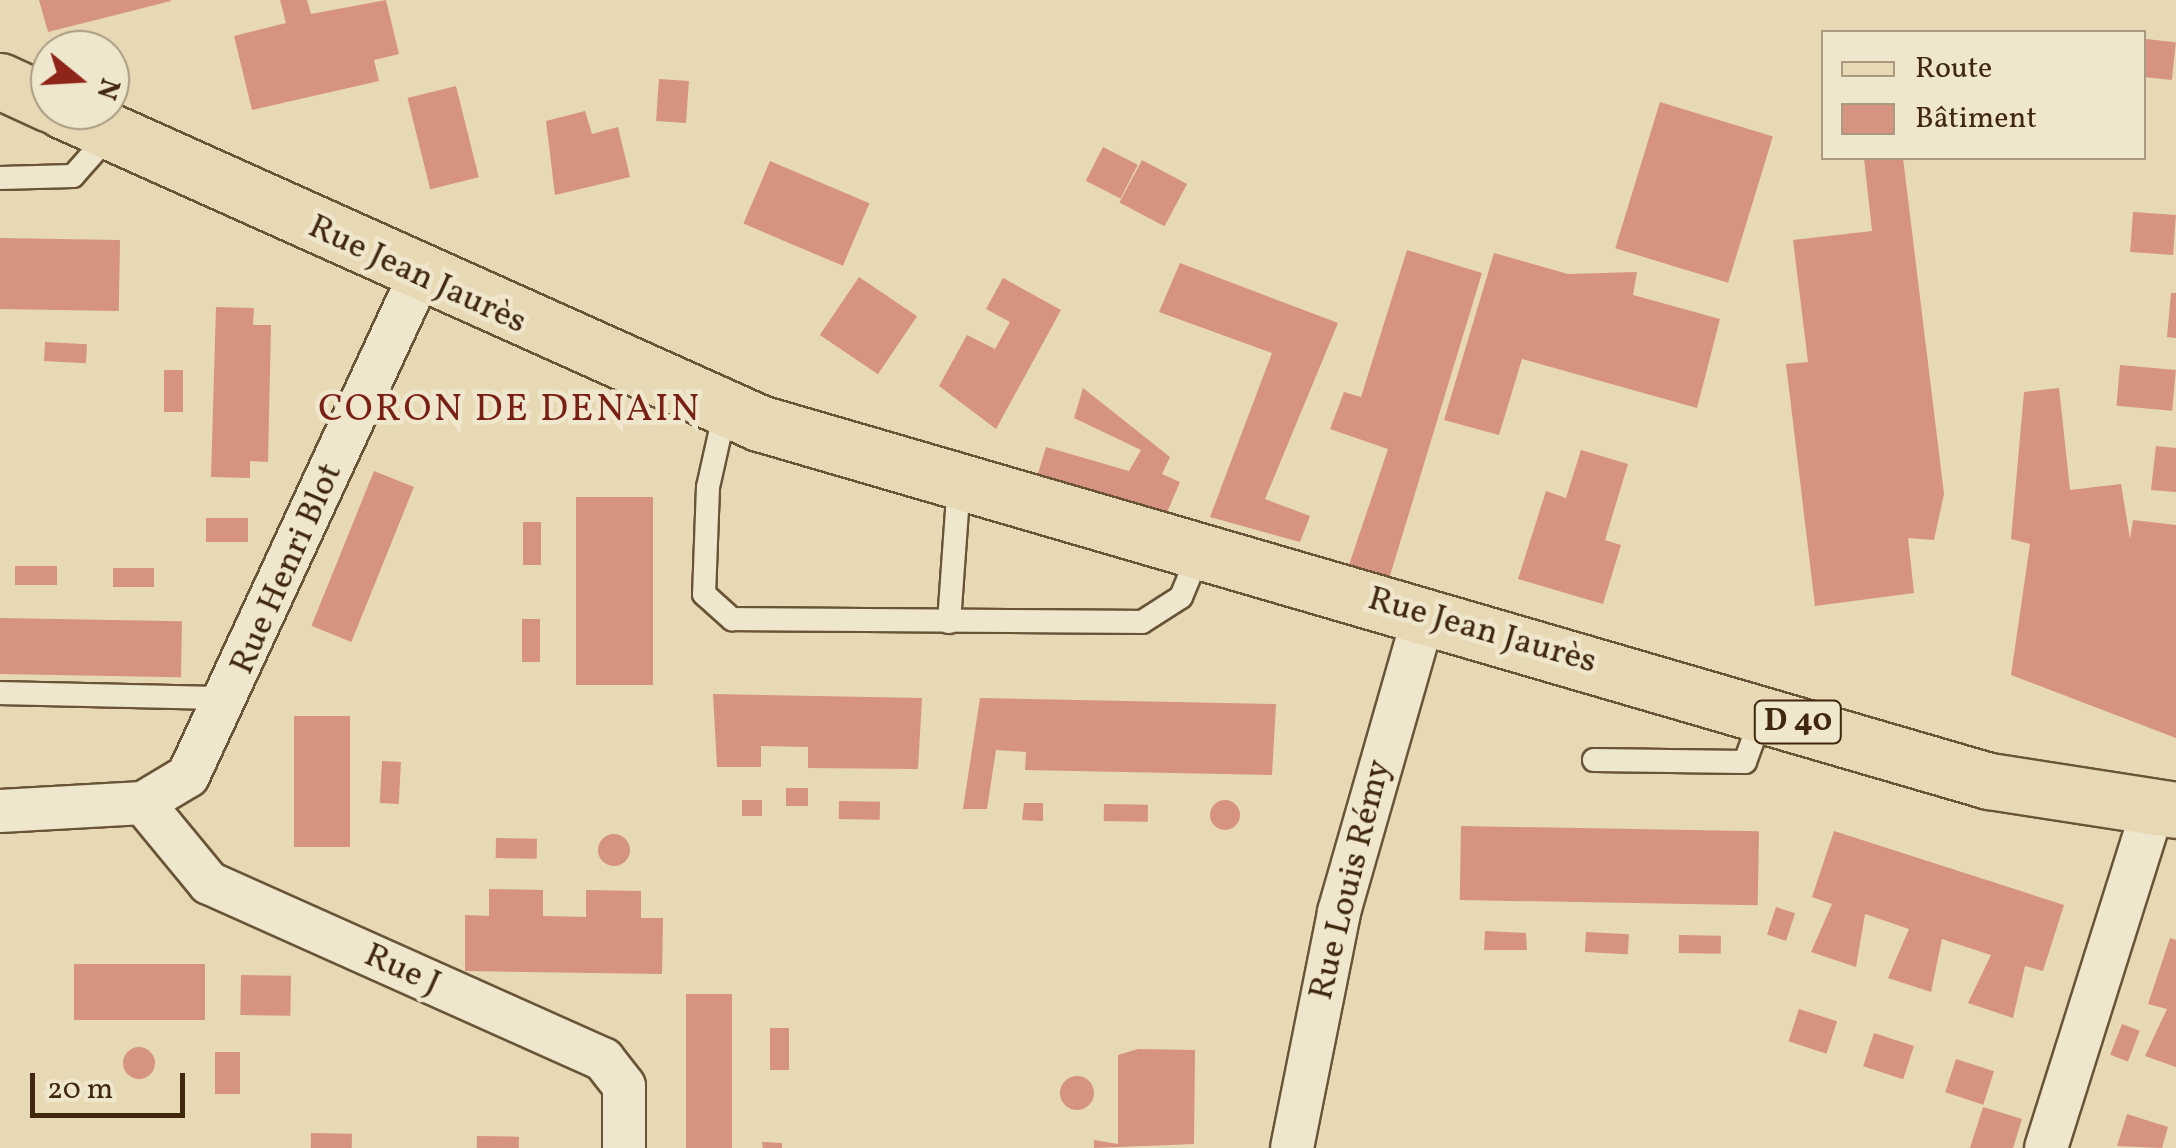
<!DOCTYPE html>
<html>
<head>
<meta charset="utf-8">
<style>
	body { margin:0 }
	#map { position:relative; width:2176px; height:1148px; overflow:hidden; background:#e7d9b3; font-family:Vollkorn,serif }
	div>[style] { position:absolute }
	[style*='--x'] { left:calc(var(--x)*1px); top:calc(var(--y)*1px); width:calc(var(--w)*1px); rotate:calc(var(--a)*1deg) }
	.building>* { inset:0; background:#d6937f; transform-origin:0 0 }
	.round { border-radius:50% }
	.roads { filter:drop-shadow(2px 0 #6a5437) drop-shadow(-2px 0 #6a5437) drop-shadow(0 2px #6a5437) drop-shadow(0 -2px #6a5437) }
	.lane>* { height:22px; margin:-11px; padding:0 11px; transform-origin:11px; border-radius:11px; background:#efe6ce }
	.street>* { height:42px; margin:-21px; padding:0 21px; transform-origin:21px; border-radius:21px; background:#efe6ce }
	.primary>* { height:55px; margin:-27.5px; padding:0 27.5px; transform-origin:27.5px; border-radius:27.5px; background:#e7d9b3 }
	span { translate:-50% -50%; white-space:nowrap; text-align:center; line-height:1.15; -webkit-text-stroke:9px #efe6ce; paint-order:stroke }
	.shield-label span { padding:2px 8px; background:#efe6ce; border:2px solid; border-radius:8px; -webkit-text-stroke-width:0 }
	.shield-label { font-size:32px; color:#40270e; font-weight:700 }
	.street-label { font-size:35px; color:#40270e }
	.neighbourhood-label { font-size:38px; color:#7a1f14; letter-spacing:2.5px }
	.legend { position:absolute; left:1821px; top:30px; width:325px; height:130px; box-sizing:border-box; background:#efe6ce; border:2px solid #a99a81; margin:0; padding:12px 18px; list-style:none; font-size:30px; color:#40270e }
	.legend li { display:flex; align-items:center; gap:20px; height:50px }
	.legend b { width:50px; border:2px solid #a99a81 }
	.north { position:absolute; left:30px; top:30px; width:100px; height:100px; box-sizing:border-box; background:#efe6ce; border:2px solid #a99a81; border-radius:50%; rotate:108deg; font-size:28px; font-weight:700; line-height:40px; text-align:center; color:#40270e }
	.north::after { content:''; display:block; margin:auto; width:35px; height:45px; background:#8f2418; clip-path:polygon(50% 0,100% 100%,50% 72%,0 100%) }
	.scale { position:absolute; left:30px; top:1073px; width:155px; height:45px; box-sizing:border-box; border:5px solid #40270e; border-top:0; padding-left:12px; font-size:30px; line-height:35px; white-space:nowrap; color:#40270e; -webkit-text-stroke:8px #efe6ce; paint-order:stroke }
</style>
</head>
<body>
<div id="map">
	<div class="building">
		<div style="clip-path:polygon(39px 0,170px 0,171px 1px,48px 32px)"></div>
		<div style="clip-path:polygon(280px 0,307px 0,311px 14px,386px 0,399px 54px,374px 60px,379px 81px,252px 110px,234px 36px,286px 23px)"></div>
		<div style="left:2146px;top:39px;width:30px;height:38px;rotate:6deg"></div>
		<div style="left:659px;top:79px;width:30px;height:42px;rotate:4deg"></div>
		<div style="left:456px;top:86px;width:94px;height:50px;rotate:76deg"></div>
		<div style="left:1660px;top:102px;width:118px;height:153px;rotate:17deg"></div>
		<div style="clip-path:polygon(585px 111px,592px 134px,618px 127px,630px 177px,555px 195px,546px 121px)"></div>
		<div style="left:1103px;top:147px;width:39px;height:38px;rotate:27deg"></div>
		<div style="clip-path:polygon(1864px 158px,1903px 158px,1944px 494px,1934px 540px,1908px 538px,1914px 593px,1815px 606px,1786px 364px,1808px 362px,1793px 240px,1872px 231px)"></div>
		<div style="left:1142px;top:160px;width:51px;height:48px;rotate:28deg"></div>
		<div style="left:770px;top:161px;width:108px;height:68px;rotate:23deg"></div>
		<div style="left:2133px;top:212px;width:43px;height:40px;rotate:4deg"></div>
		<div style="left:0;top:238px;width:120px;height:71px;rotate:1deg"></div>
		<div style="clip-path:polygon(1407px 250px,1482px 273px,1389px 579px,1348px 568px,1388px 449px,1330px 429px,1344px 392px,1361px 397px)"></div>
		<div style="clip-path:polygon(1494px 253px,1568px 274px,1637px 272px,1633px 295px,1720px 319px,1697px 408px,1522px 359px,1499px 435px,1444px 420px)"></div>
		<div style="clip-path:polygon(1180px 263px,1338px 323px,1265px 499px,1310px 516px,1300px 542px,1210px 517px,1272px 353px,1159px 312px)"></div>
		<div style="left:859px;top:277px;width:70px;height:70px;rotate:34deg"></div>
		<div style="clip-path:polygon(1003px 278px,1061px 310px,996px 429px,939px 386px,967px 335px,995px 349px,1010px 322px,986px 309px)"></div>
		<div style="clip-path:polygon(2171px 293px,2176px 293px,2176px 338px,2167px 337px)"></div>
		<div style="clip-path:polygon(216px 307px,254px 308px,253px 325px,271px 325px,268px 462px,250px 461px,250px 478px,211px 477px)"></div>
		<div style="left:45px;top:342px;width:42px;height:19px;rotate:3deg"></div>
		<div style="left:2120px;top:365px;width:56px;height:41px;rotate:5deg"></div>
		<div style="left:164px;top:370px;width:19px;height:42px"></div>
		<div style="clip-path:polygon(1083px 388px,1170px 457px,1162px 474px,1180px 482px,1165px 517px,1036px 480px,1046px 447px,1129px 471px,1141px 450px,1074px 418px)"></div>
		<div style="clip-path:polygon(2059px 388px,2070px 490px,2121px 484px,2130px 539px,2133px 520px,2176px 525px,2176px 738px,2011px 675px,2030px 544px,2011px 539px,2024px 392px)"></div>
		<div style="clip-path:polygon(2156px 446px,2176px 448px,2176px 492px,2151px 490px)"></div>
		<div style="clip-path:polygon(1581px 450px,1628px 464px,1605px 540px,1621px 545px,1603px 604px,1518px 579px,1546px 491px,1566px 498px)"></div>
		<div style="left:374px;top:471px;width:43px;height:167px;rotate:22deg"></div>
		<div style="left:576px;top:497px;width:77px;height:188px"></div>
		<div style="left:206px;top:518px;width:42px;height:24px"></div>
		<div style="left:523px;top:522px;width:18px;height:43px"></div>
		<div style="left:15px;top:566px;width:42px;height:19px"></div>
		<div style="left:113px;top:568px;width:41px;height:19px"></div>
		<div style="left:0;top:618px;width:182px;height:56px;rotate:1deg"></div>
		<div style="left:522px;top:619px;width:18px;height:43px"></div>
		<div style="clip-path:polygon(713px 694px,922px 698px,918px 769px,808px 768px,808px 747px,761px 746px,761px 767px,717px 767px)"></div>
		<div style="clip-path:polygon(980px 698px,1276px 704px,1272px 775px,1025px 770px,1026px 752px,996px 750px,987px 809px,963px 809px)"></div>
		<div style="left:294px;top:716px;width:56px;height:131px"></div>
		<div style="left:382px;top:761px;width:19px;height:42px;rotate:3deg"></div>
		<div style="left:786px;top:788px;width:22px;height:18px"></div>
		<div class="round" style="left:1210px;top:800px;width:30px;height:30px"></div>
		<div style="left:742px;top:800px;width:20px;height:16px"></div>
		<div style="left:839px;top:801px;width:41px;height:18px;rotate:1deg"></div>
		<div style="clip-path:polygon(1024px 803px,1043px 803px,1043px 821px,1022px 820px)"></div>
		<div style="left:1104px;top:804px;width:44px;height:17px;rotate:1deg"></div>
		<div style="left:1461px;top:826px;width:298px;height:74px;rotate:1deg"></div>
		<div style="clip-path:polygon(1834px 831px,2064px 905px,2043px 971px,2025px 966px,2013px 1018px,1968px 1003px,1991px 955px,1942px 939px,1931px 992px,1888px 978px,1909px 929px,1865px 914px,1856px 967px,1811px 952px,1832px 904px,1812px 897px)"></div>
		<div class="round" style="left:598px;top:834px;width:32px;height:32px"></div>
		<div style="left:496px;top:838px;width:41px;height:20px;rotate:1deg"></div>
		<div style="clip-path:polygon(489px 889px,543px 890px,543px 916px,586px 917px,586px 890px,641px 891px,641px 918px,663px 918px,662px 974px,465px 971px,465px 915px,489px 916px)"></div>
		<div style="left:1776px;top:907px;width:20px;height:29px;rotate:18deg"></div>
		<div style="clip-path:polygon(1485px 931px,1526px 933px,1527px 950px,1484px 950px)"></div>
		<div style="left:1586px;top:932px;width:43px;height:20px;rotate:3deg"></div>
		<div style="left:1679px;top:935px;width:42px;height:18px;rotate:1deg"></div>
		<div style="clip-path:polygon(2170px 938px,2176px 940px,2176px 1067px,2145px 1056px,2167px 1009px,2148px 1004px)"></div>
		<div style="left:74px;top:964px;width:131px;height:56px"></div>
		<div style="left:241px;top:975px;width:50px;height:40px;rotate:1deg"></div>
		<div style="left:686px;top:994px;width:46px;height:154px"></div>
		<div style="left:1799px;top:1009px;width:40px;height:34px;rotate:18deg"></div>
		<div style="left:2122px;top:1024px;width:19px;height:33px;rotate:21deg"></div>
		<div style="left:770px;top:1028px;width:19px;height:42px"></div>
		<div style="left:1874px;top:1033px;width:42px;height:35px;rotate:18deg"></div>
		<div class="round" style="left:123px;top:1047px;width:32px;height:32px"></div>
		<div style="clip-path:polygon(1138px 1049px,1195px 1050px,1194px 1144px,1094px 1148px,1094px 1140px,1118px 1144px,1118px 1055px)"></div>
		<div style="left:215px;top:1052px;width:25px;height:42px"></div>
		<div style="left:1956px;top:1059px;width:40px;height:35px;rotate:18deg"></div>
		<div class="round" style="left:1060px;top:1076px;width:34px;height:34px"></div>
		<div style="clip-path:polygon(1983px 1107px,2022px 1119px,2013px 1148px,1970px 1148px)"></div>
		<div style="clip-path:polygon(2127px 1114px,2168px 1127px,2162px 1148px,2117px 1146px)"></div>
		<div style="left:311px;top:1133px;width:41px;height:15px;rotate:1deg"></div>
		<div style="left:477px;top:1136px;width:42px;height:12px;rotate:1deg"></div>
		<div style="clip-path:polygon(762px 1142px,782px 1143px,782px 1148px,763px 1148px)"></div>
	</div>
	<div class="roads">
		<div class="lane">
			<div style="--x:0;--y:178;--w:73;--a:-1.6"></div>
			<div style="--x:73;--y:176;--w:57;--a:-48.5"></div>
			<div style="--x:725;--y:411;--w:78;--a:102.6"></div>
			<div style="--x:708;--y:487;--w:107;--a:92.1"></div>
			<div style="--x:704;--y:594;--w:38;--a:42"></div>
			<div style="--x:732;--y:619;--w:410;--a:0.4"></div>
			<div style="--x:1142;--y:622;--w:46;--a:-32.7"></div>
			<div style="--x:1181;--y:597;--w:50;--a:-67.6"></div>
			<div style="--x:949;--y:622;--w:141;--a:-85.9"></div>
			<div style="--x:0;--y:693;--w:229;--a:1.3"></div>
			<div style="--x:1594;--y:760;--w:151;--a:0.8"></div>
			<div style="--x:1745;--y:762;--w:50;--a:-70.1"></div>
		</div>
		<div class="street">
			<div style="--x:143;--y:803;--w:104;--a:50.5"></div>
			<div style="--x:209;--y:883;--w:432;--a:24.1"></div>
			<div style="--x:603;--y:1059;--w:34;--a:52"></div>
			<div style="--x:624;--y:1086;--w:62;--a:90"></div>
			<div style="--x:0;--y:811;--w:143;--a:-3.2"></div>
			<div style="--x:143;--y:803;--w:52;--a:-31"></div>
			<div style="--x:188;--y:776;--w:550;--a:-65.16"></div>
			<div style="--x:1292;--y:1148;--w:241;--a:-78.7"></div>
			<div style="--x:1339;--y:912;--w:308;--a:-74"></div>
			<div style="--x:2046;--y:1148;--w:359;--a:-72.5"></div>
		</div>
		<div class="primary">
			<div style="--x:0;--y:81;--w:55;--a:24.7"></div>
			<div style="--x:62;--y:110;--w:764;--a:24.18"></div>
			<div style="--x:759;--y:423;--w:1281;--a:16.23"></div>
			<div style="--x:1989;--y:781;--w:189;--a:8.8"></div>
		</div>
	</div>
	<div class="shield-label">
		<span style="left:1798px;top:722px">D 40</span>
	</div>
	<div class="street-label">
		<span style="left:417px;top:275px;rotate:25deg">Rue Jean Jaurès</span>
		<span style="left:287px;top:569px;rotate:-66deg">Rue Henri Blot</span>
		<span style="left:1482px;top:631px;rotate:16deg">Rue Jean Jaurès</span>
		<span style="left:1351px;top:880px;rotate:-76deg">Rue Louis Rémy</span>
		<span style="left:402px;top:970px;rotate:24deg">Rue J</span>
	</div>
	<div class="neighbourhood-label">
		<span style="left:510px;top:411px">CORON DE DENAIN</span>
	</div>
	<ul class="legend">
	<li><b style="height:12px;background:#e7d9b3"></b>Route</li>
	<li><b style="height:28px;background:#d6937f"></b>Bâtiment</li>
	</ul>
	<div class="north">N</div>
	<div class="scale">20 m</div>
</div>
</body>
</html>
